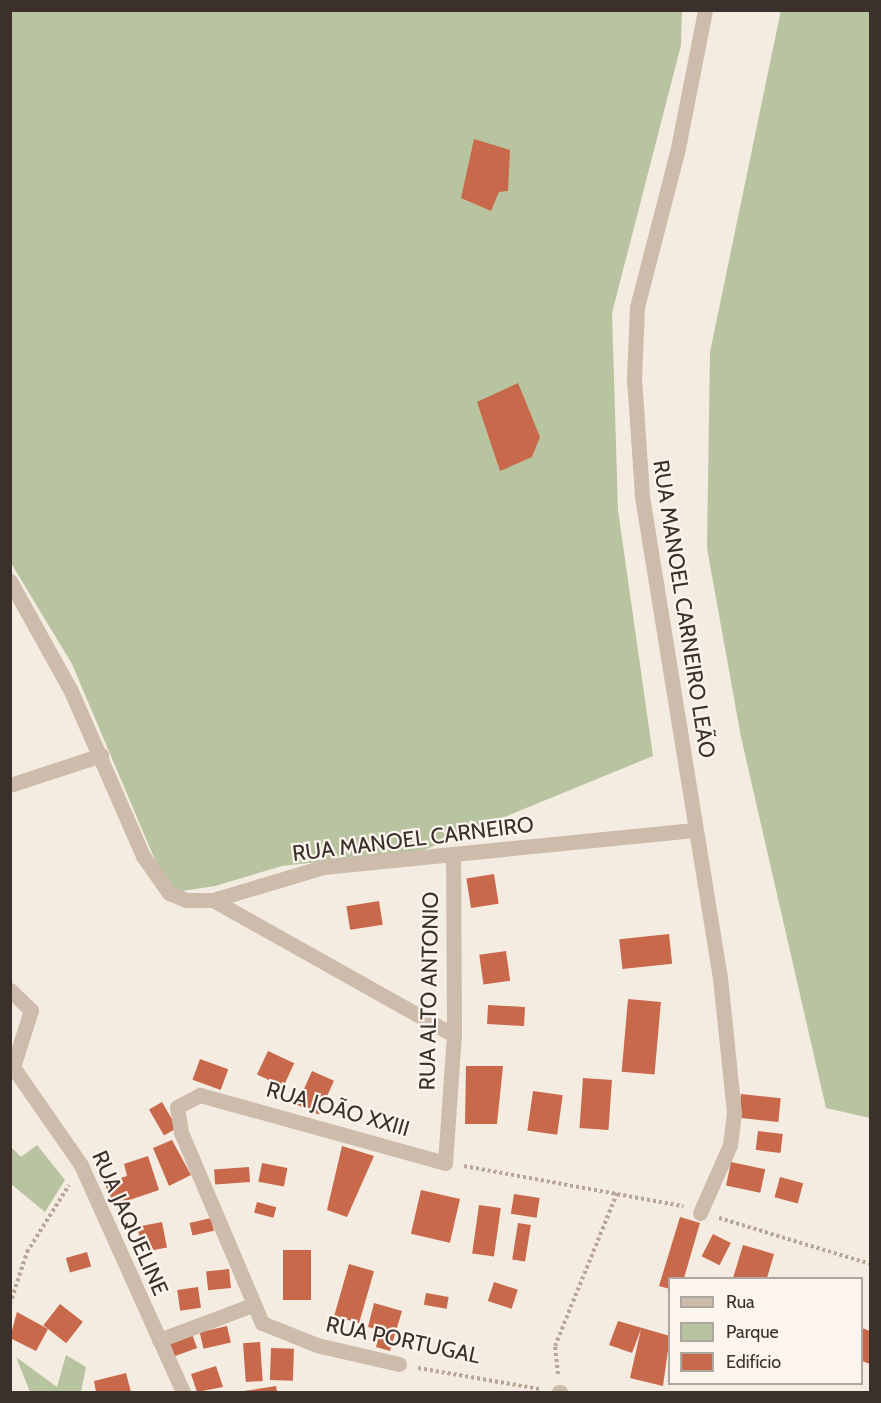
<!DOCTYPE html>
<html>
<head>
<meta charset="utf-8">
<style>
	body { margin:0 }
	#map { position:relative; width:881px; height:1403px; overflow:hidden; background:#f4ebe1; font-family:Cabin,sans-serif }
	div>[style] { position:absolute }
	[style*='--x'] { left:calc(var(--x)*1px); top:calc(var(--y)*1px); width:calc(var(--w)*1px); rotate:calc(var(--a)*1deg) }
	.green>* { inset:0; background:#b8c4a0 }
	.building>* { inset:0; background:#c8694b; transform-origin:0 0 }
	.path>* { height:4px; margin-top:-2px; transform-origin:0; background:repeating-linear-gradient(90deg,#b9a596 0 3px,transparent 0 6px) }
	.minor>* { height:15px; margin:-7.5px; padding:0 7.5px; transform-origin:7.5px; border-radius:7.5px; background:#cdbbac }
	span { translate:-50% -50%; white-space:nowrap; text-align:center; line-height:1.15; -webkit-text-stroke:4.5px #fbf5ee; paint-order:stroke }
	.street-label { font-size:22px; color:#3b302b }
	.frame { position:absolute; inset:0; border:12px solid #3b302b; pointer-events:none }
	.legend { position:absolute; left:668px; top:1277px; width:195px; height:108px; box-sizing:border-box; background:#fbf5ee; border:2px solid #aea6a0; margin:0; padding:8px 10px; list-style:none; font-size:18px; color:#3b302b }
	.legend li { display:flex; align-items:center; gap:12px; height:30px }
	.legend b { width:30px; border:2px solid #aea6a0 }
</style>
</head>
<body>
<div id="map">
	<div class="green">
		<div style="clip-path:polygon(781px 10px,870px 11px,870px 1118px,826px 1108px,741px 737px,707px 548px,710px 352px)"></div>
		<div style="clip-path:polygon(11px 11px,682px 11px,681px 45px,612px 313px,618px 510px,653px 756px,424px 850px,282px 866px,215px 886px,169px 893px,72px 664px,11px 563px)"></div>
		<div style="clip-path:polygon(37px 1145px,65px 1180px,45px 1212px,11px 1184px,11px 1147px,21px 1157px)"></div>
		<div style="clip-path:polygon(66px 1355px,86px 1367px,81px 1392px,30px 1392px,16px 1357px,57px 1387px)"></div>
	</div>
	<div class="building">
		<div style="clip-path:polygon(474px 139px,510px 150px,508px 191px,499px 192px,491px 211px,461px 198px)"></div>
		<div style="clip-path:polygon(518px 383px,540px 437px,532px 457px,500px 471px,477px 402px)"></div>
		<div style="left:494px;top:874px;width:30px;height:28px;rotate:81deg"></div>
		<div style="left:379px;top:901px;width:24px;height:33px;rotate:81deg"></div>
		<div style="left:669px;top:934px;width:30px;height:50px;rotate:84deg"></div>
		<div style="left:506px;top:951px;width:30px;height:27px;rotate:82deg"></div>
		<div style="left:628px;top:999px;width:33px;height:73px;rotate:5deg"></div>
		<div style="left:525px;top:1007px;width:19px;height:37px;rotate:93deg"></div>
		<div style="left:268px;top:1051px;width:29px;height:26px;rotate:25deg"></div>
		<div style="left:200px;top:1059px;width:30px;height:22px;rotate:20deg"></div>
		<div style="clip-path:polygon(466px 1066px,503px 1066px,497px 1124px,465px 1124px)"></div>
		<div style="left:312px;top:1071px;width:24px;height:37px;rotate:24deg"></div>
		<div style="left:583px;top:1078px;width:29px;height:50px;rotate:4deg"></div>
		<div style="left:533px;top:1091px;width:30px;height:40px;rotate:8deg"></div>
		<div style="left:741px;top:1094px;width:40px;height:24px;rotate:6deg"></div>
		<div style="left:162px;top:1102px;width:30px;height:15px;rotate:60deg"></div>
		<div style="left:758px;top:1131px;width:25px;height:19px;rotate:7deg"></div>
		<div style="clip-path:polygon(172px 1140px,191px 1175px,169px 1186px,153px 1148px)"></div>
		<div style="clip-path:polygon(342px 1146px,374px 1156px,347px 1217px,327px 1210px)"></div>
		<div style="clip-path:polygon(148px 1156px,159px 1190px,112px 1206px,105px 1183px,127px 1176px,124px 1164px)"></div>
		<div style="left:731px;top:1162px;width:35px;height:24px;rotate:12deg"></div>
		<div style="left:262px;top:1163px;width:26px;height:19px;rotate:11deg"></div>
		<div style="left:249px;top:1167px;width:15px;height:35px;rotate:86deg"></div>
		<div style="left:780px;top:1177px;width:24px;height:21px;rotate:15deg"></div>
		<div style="left:421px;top:1190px;width:40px;height:45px;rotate:13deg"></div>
		<div style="left:514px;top:1194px;width:26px;height:20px;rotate:9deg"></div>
		<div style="left:257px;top:1202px;width:20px;height:11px;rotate:15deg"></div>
		<div style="left:479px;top:1205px;width:22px;height:49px;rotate:8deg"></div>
		<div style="clip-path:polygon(680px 1217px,700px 1223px,684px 1278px,670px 1278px,670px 1289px,659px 1286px)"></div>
		<div style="left:211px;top:1218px;width:13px;height:22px;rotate:77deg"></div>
		<div style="left:162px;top:1222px;width:26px;height:25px;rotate:79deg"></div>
		<div style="left:518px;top:1223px;width:13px;height:37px;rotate:9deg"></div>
		<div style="left:713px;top:1234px;width:20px;height:25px;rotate:27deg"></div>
		<div style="clip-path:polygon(743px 1245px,774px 1254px,767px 1278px,733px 1278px)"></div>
		<div style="left:283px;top:1250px;width:28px;height:50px"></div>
		<div style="left:87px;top:1252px;width:15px;height:22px;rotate:74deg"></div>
		<div style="left:349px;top:1264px;width:26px;height:54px;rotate:16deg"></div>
		<div style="left:229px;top:1269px;width:19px;height:23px;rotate:84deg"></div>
		<div style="left:494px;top:1282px;width:25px;height:20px;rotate:18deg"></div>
		<div style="left:198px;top:1287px;width:21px;height:21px;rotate:82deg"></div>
		<div style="left:426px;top:1293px;width:23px;height:12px;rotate:10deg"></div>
		<div style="clip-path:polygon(374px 1303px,402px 1311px,390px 1351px,376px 1347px,380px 1330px,368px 1327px)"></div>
		<div style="left:60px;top:1304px;width:29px;height:27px;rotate:38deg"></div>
		<div style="clip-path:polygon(17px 1312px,48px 1329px,36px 1351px,10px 1338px)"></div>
		<div style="clip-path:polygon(618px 1321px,670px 1336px,663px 1386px,630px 1378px,641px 1329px,632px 1353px,609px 1345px)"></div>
		<div style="left:227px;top:1326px;width:17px;height:28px;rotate:77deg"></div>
		<div style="clip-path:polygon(862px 1328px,870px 1331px,870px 1364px,862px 1361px)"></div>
		<div style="left:192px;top:1334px;width:15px;height:24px;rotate:70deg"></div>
		<div style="left:260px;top:1342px;width:39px;height:17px;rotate:86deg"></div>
		<div style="left:271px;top:1348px;width:23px;height:32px;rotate:2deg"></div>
		<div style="clip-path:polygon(216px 1366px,223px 1387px,197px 1392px,191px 1374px)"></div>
		<div style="clip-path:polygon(126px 1373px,131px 1392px,96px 1392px,94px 1381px)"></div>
		<div style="clip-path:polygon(276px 1386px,277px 1392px,244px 1392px,244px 1391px)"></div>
	</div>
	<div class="path">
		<div style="--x:464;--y:1166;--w:223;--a:10.4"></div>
		<div style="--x:719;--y:1218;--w:158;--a:16.9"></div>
		<div style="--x:10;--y:1304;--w:55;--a:-71.9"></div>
		<div style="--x:27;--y:1252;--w:79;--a:-57.9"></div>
		<div style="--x:418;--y:1368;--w:124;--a:9.8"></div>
		<div style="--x:558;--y:1374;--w:28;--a:-96"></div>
		<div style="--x:555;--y:1346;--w:165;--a:-67.9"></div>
	</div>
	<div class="minor">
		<div style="--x:10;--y:581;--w:126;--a:61"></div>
		<div style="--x:71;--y:691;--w:180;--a:66.4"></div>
		<div style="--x:143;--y:856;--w:45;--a:54.9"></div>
		<div style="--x:169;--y:893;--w:18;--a:22"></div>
		<div style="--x:186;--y:900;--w:27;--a:0"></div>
		<div style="--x:213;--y:900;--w:115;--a:-16.7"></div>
		<div style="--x:323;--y:867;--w:373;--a:-5.7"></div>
		<div style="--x:10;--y:785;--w:96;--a:-18.2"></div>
		<div style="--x:213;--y:900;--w:276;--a:29.3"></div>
		<div style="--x:10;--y:990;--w:29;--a:44"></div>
		<div style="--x:31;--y:1010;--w:60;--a:107.5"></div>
		<div style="--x:13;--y:1067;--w:119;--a:55.2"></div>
		<div style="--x:81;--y:1165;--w:249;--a:65.8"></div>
		<div style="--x:700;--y:1213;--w:74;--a:-66.2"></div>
		<div style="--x:730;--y:1145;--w:32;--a:-83"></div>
		<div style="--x:734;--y:1113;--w:136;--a:-95.9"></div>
		<div style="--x:720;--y:978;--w:489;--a:-99.2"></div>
		<div style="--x:642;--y:495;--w:116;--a:-93.9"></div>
		<div style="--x:634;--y:379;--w:72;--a:-87.6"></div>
		<div style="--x:637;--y:307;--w:164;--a:-75.5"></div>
		<div style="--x:678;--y:148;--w:141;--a:-78.9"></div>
		<div style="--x:159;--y:1340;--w:99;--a:-20.6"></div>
		<div style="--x:399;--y:1364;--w:84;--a:-167"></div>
		<div style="--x:317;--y:1345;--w:59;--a:-158.2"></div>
		<div style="--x:262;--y:1323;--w:207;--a:-113"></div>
		<div style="--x:181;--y:1132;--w:25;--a:-99"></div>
		<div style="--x:177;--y:1107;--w:26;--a:-28"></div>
		<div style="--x:200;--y:1095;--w:254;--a:15.5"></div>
		<div style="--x:445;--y:1163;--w:128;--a:-86"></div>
		<div style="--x:454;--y:1035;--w:179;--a:-90.3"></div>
		<div style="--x:559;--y:1392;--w:1;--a:0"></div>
	</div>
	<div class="street-label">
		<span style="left:684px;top:609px;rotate:81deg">RUA MANOEL CARNEIRO LEÃO</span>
		<span style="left:413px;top:839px;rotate:-7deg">RUA MANOEL CARNEIRO</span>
		<span style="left:429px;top:991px;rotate:-89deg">RUA ALTO ANTONIO</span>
		<span style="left:338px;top:1109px;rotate:16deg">RUA JOÃO XXIII</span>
		<span style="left:130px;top:1223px;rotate:66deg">RUA JAQUELINE</span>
		<span style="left:403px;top:1340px;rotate:12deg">RUA PORTUGAL</span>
	</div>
	<div class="frame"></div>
	<ul class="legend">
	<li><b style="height:8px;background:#cdbbac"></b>Rua</li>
	<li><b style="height:16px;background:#b8c4a0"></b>Parque</li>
	<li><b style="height:16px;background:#c8694b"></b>Edifício</li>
	</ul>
</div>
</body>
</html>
